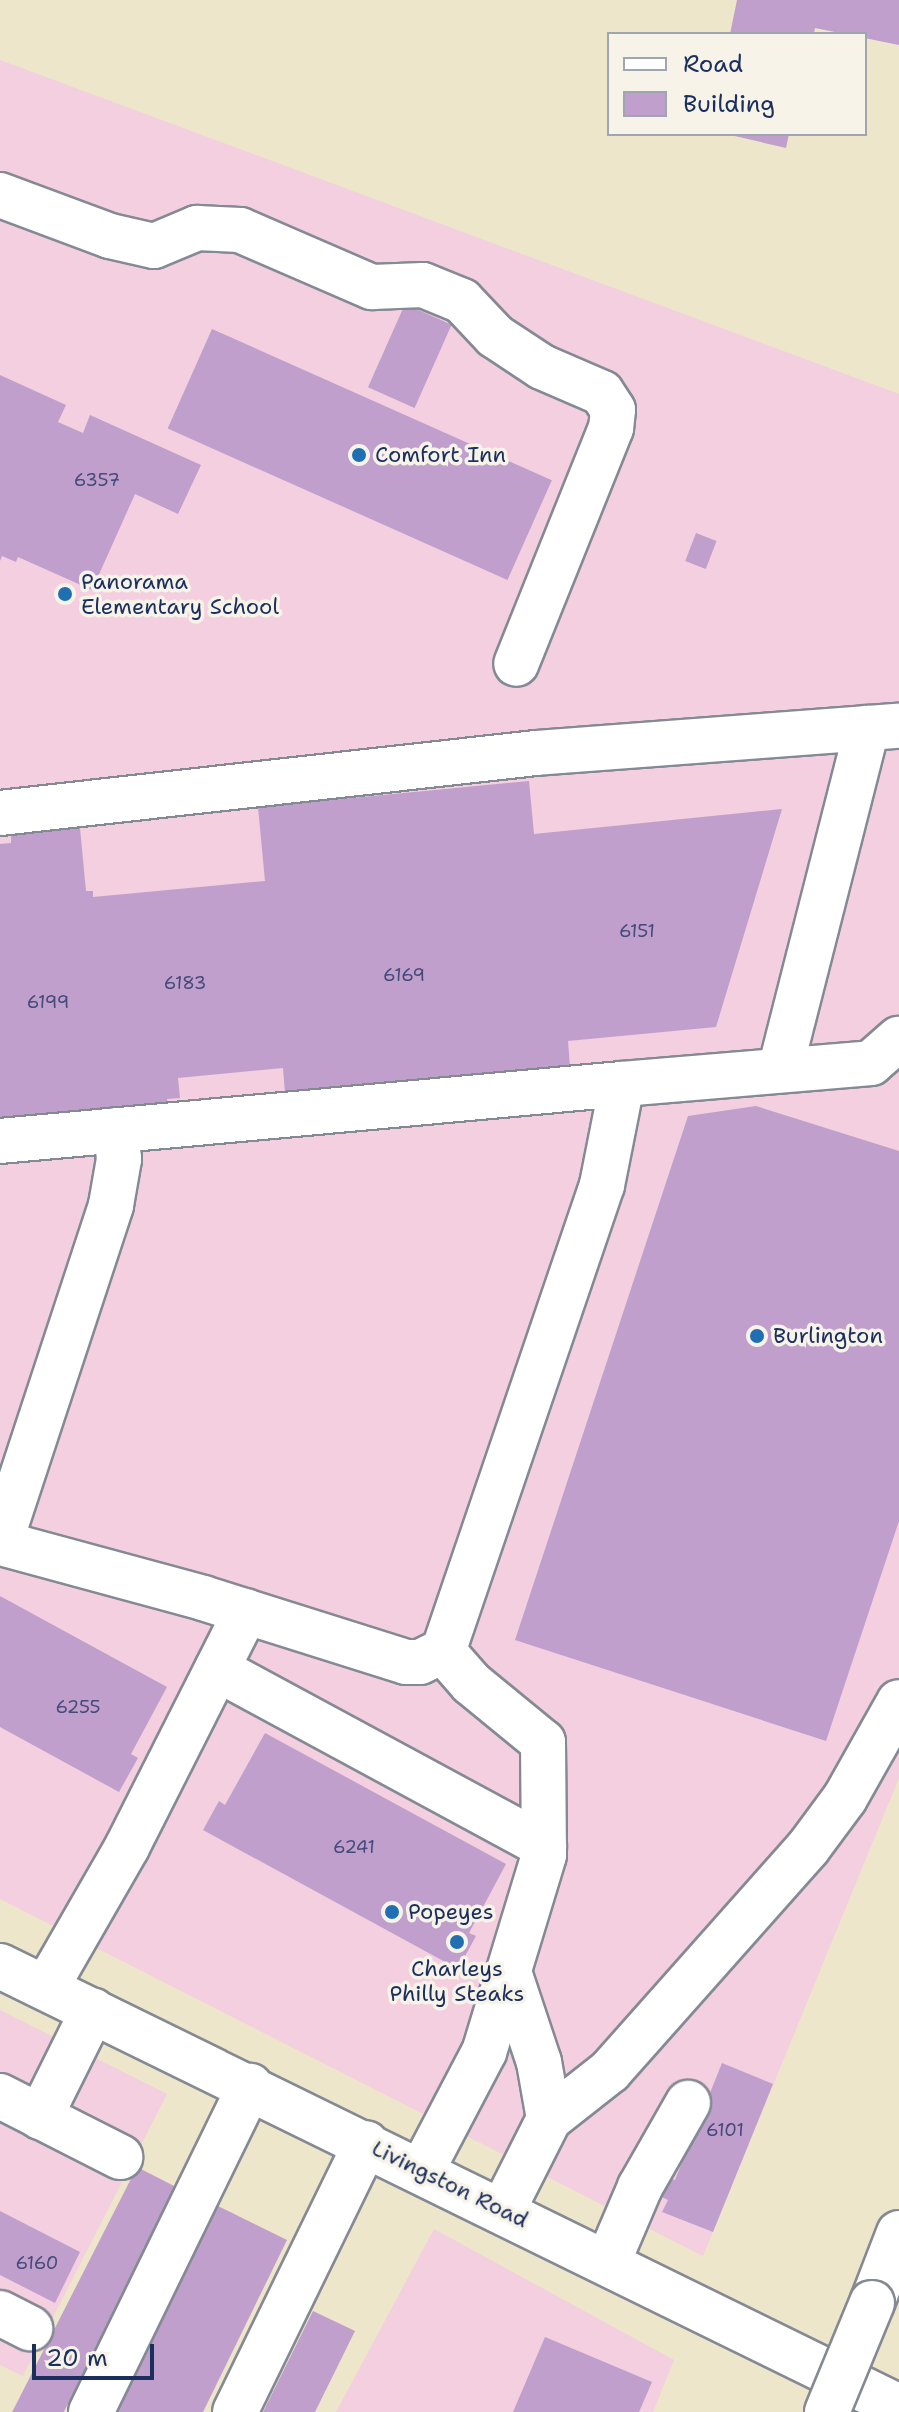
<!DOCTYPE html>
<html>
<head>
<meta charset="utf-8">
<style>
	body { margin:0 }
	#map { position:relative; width:899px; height:2412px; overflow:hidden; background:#ede6ca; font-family:"Shantell Sans",sans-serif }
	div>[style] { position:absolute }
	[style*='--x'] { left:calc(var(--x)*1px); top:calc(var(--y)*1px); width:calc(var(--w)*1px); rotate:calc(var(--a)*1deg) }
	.built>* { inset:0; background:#f3cfdf }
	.building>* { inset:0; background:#c09fcc; transform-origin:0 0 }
	.roads { filter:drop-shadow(2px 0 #848a94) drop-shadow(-2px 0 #848a94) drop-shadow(0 2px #848a94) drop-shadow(0 -2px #848a94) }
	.minor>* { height:44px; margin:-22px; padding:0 22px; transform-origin:22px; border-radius:22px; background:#fff }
	.major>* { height:44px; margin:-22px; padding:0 22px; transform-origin:22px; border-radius:22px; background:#fff }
	.highway>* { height:44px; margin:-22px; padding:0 22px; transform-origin:22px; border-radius:22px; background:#fff }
	.bridges { filter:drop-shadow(2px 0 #848a94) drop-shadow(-2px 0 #848a94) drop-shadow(0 2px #848a94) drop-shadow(0 -2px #848a94) }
	.highway-bridge>* { height:44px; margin:-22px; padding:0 22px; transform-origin:22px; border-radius:22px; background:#fff }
	.dots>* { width:22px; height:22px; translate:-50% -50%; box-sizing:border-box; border:4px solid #f7f3e8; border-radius:50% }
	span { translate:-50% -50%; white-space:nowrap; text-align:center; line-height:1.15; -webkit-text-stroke:7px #f7f3e8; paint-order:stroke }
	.number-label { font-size:18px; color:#444b7a }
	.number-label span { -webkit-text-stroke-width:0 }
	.poi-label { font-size:22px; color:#1b2f5e }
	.left { translate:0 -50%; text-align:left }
	.street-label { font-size:22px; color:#1b2f5e }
	.legend { position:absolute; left:607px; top:32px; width:260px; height:104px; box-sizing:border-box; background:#f7f3e8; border:2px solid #9fa5b1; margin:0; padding:10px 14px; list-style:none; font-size:24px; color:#1b2f5e }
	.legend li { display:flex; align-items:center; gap:16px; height:40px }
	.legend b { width:40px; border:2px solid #9fa5b1 }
	.scale { position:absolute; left:32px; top:2344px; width:122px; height:36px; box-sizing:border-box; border:4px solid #1b2f5e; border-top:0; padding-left:10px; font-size:24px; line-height:28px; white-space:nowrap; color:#1b2f5e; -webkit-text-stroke:6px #f7f3e8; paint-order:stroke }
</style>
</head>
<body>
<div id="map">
	<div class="built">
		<div style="clip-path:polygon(0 60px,899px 394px,899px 1778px,703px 2256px,0 1899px)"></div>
		<div style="clip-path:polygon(0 2010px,167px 2094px,23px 2376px,0 2365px)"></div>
		<div style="clip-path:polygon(434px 2229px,674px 2360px,653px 2412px,336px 2412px)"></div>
	</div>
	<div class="building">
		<div style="clip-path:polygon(737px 0,899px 0,899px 45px,815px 28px,814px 34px,730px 34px)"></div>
		<div style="clip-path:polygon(726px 134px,789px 134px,786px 148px)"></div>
		<div style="left:405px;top:304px;width:51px;height:91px;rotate:24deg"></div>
		<div style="left:212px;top:329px;width:372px;height:109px;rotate:24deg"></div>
		<div style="clip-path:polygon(0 375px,66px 405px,58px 422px,83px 433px,90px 415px,201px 465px,178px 514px,135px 494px,92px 590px,18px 557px,16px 562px,2px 556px,0 561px)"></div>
		<div style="left:696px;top:533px;width:22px;height:30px;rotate:21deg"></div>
		<div style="clip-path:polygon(529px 781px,534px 834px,782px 809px,716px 1027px,568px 1041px,570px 1067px,285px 1094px,283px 1068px,178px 1078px,180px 1098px,167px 1099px,168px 1106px,0 1126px,0 844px,11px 843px,11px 835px,80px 828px,86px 891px,93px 891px,93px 897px,265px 881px,258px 807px)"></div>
		<div style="clip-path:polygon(756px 1106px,899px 1151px,899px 1521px,826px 1741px,515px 1640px,688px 1116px)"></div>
		<div style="clip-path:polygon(0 1596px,167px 1687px,131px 1754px,138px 1758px,119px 1792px,0 1727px)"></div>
		<div style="clip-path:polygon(265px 1733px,506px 1864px,469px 1933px,476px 1936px,458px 1969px,203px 1830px,219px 1801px,225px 1805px)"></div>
		<div style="clip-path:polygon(722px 2063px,773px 2084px,713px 2232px,662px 2212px,668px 2200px,658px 2195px,666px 2177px,675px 2180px)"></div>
		<div style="left:137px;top:2167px;width:46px;height:275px;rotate:27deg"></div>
		<div style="clip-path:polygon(218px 2206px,287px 2240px,203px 2412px,117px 2412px)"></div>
		<div style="clip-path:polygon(0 2211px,80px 2252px,55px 2303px,0 2275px)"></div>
		<div style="clip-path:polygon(313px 2311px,355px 2331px,315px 2412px,263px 2412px)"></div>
		<div style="clip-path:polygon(545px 2337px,652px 2382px,639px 2412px,513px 2412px)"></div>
	</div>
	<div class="roads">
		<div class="minor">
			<div style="--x:0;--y:195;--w:117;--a:20.4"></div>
			<div style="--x:110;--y:236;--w:45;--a:12.8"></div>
			<div style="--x:154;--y:246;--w:47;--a:-22.7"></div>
			<div style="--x:197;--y:228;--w:43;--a:2.7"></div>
			<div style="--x:240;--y:230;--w:144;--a:23.4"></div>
			<div style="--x:372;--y:287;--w:51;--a:-2.2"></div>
			<div style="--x:423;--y:285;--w:42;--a:22.3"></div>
			<div style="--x:462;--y:301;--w:48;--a:46.7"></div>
			<div style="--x:495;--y:336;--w:56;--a:33.4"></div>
			<div style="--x:542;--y:367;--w:65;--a:23.4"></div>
			<div style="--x:602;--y:393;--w:20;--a:57"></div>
			<div style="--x:613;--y:410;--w:18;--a:96"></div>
			<div style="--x:611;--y:428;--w:254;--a:111.9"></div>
			<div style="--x:0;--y:813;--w:539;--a:-6.39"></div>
			<div style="--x:536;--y:753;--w:364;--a:-4.3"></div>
			<div style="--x:780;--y:1070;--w:353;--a:-75.7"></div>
			<div style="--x:622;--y:1084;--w:250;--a:-4.8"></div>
			<div style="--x:871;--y:1063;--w:37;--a:-41"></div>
			<div style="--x:0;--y:1141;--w:625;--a:-5.24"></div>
			<div style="--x:622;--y:1084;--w:103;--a:101.2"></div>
			<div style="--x:602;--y:1185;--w:492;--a:108.8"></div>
			<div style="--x:443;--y:1651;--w:43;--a:48.8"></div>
			<div style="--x:471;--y:1683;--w:93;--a:39.3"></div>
			<div style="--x:543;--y:1742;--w:113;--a:89.5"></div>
			<div style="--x:544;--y:1855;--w:206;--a:106.9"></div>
			<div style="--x:484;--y:2052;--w:133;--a:117.7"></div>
			<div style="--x:0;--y:1543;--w:356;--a:-71.8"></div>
			<div style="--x:111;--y:1205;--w:47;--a:-80.1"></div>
			<div style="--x:119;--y:1159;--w:29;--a:-96"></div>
			<div style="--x:1;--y:1543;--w:209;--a:15.2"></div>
			<div style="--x:203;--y:1598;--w:213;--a:17.5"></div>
			<div style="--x:406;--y:1662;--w:14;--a:0"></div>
			<div style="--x:420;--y:1662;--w:25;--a:-26"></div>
			<div style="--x:217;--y:1669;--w:372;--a:28.4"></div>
			<div style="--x:509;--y:1972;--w:95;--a:71.6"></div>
			<div style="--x:539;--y:2062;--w:58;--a:80"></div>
			<div style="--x:46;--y:1988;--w:163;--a:-60.1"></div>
			<div style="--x:127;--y:1847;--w:264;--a:-63.2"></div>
			<div style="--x:0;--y:2096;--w:135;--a:26.9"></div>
			<div style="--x:40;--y:2117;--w:119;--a:-63.6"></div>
			<div style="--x:503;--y:2210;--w:102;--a:-63.2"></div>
			<div style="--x:549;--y:2119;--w:78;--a:-38.2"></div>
			<div style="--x:610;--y:2071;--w:298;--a:-48.4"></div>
			<div style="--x:808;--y:1848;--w:62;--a:-53.5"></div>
			<div style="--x:845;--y:1798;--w:110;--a:-60.6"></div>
			<div style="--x:608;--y:2262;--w:82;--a:-66.9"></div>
			<div style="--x:640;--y:2187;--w:97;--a:-60.3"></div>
			<div style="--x:0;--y:2313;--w:34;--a:27"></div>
			<div style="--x:91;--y:2412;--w:363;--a:-64"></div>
			<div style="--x:235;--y:2412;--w:299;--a:-64"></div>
		</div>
		<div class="major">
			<div style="--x:0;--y:1966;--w:1001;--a:26.13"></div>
		</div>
		<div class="highway">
			<div style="--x:872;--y:2303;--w:75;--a:-68.9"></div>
		</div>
	</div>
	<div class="bridges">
		<div class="highway-bridge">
			<div style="--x:827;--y:2412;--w:118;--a:-67.6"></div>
		</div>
	</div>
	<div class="dots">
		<div style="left:359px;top:455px;background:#1f6fb2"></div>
		<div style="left:65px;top:594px;background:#1f6fb2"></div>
		<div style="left:757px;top:1336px;background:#1f6fb2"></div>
		<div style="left:392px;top:1912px;background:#1f6fb2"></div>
		<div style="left:457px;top:1942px;background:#1f6fb2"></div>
	</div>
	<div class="number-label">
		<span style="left:97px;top:480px">6357</span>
		<span style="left:637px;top:931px">6151</span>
		<span style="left:404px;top:975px">6169</span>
		<span style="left:185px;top:983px">6183</span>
		<span style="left:48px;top:1002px">6199</span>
		<span style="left:78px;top:1707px">6255</span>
		<span style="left:354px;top:1847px">6241</span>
		<span style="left:725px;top:2130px">6101</span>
		<span style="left:37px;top:2263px">6160</span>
	</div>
	<div class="poi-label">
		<span class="left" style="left:375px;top:455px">Comfort Inn</span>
		<span class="left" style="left:81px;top:594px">Panorama<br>Elementary School</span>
		<span class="left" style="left:773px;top:1336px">Burlington</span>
		<span class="left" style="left:408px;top:1912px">Popeyes</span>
		<span style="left:457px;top:1981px">Charleys<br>Philly Steaks</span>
	</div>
	<div class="street-label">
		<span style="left:450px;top:2184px;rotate:26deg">Livingston Road</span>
	</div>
	<ul class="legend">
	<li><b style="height:10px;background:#fff"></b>Road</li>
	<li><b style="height:22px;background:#c09fcc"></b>Building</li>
	</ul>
	<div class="scale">20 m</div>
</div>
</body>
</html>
